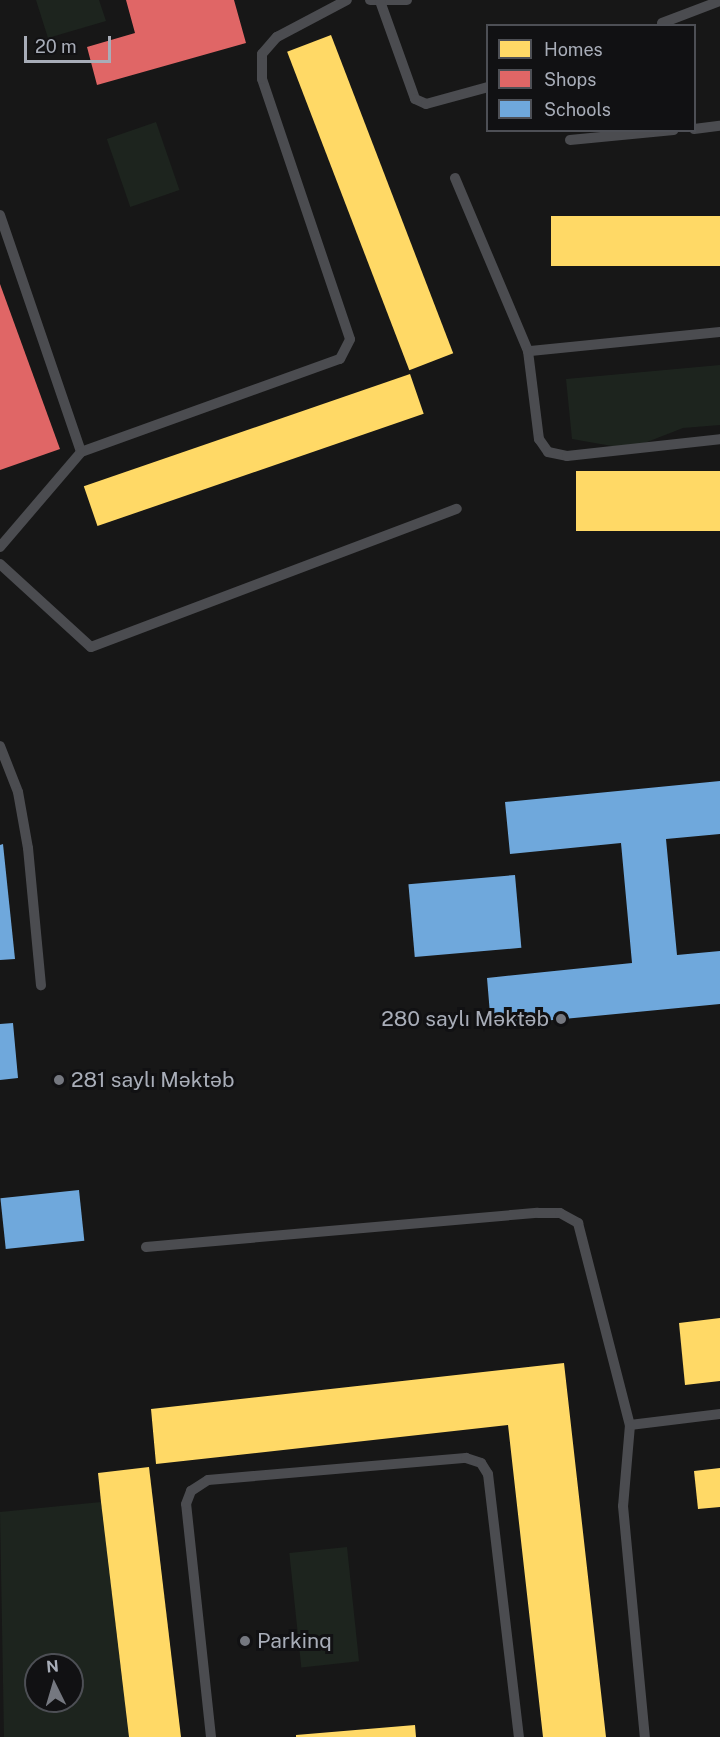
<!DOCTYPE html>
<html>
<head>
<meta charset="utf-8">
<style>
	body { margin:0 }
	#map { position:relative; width:720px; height:1737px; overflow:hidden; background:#171717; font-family:"Public Sans",sans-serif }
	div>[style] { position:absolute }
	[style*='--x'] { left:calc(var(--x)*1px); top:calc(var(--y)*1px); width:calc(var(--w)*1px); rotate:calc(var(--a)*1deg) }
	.green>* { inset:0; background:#1d241e; transform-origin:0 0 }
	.homes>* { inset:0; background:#ffd966; transform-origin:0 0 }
	.shops>* { inset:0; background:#e06666 }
	.schools>* { inset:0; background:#6fa8dc; transform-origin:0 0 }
	.service>* { height:10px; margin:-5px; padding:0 5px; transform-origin:5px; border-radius:5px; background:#4b4c50 }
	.dots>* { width:16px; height:16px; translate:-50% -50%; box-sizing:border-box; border:3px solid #111113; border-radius:50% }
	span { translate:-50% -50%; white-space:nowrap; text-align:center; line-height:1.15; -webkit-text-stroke:6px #111113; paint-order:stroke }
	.poi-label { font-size:21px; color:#a8adb8 }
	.right { translate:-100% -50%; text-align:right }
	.left { translate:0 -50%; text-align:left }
	.legend { position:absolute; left:486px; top:24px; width:210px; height:108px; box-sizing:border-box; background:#111113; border:2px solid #4d4f55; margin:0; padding:8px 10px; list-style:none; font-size:18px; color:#a8adb8 }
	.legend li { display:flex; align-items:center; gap:12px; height:30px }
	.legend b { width:30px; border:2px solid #4d4f55 }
	.north { position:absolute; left:24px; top:1653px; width:60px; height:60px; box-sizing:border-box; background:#111113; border:2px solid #4d4f55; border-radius:50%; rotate:355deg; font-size:16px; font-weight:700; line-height:24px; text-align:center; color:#a8adb8 }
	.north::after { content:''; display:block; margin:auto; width:21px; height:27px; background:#757880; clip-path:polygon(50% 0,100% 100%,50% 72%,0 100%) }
	.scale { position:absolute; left:24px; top:36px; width:87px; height:27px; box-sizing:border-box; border:3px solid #a8adb8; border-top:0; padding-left:8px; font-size:18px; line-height:21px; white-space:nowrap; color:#a8adb8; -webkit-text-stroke:4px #111113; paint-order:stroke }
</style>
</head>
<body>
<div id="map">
	<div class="green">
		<div style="clip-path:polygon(36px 0,99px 0,106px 21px,48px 38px)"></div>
		<div style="left:156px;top:122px;width:72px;height:52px;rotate:71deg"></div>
		<div style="clip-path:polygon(720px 365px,720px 425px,683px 428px,629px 449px,572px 439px,566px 379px)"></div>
		<div style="clip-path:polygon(evenodd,101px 1502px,129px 1737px,4px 1737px,0 1512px,101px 1502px,36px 1665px,72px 1665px,72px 1701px,36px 1701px,36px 1665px)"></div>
		<div style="left:347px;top:1547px;width:115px;height:58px;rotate:84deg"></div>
	</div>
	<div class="homes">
		<div style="left:331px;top:35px;width:341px;height:47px;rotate:69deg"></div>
		<div style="left:720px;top:216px;width:50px;height:169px;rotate:90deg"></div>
		<div style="left:410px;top:374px;width:42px;height:345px;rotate:71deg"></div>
		<div style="left:720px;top:471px;width:60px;height:144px;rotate:90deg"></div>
		<div style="clip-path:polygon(720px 1318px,720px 1381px,685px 1385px,679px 1323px)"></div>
		<div style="clip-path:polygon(564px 1363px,606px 1737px,543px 1737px,508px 1425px,156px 1464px,151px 1409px)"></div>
		<div style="clip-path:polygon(149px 1467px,181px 1737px,129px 1737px,101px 1502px,98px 1473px)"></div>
		<div style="clip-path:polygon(720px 1468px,720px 1507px,698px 1509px,694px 1471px)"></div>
		<div style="clip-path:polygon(415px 1725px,416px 1737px,296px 1737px,296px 1735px)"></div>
	</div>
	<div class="shops">
		<div style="clip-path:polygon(126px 0,234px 0,246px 43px,97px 85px,87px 47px,135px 33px)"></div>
		<div style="clip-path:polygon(0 284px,60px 449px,0 470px)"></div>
	</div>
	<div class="schools">
		<div style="clip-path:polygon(720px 781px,720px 834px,666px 839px,677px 955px,720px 951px,720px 1004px,491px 1026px,487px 978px,632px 963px,621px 843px,510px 854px,505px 802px)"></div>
		<div style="clip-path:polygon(3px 844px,15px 959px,0 960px,0 845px)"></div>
		<div style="left:515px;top:875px;width:73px;height:107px;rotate:85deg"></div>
		<div style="clip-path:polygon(13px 1023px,18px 1078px,0 1080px,0 1024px)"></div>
		<div style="left:79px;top:1190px;width:51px;height:79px;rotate:84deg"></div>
	</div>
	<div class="service">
		<div style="--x:370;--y:0;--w:37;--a:0"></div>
		<div style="--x:380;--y:1;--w:104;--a:70.3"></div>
		<div style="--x:415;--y:99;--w:12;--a:24"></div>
		<div style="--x:426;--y:104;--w:64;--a:-15.3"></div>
		<div style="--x:662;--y:23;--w:62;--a:-20.8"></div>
		<div style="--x:694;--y:129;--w:26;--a:-7"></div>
		<div style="--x:570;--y:140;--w:104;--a:-5.5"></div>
		<div style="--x:455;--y:178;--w:188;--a:67.1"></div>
		<div style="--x:0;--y:215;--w:250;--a:71.1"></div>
		<div style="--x:720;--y:332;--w:193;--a:174.3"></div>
		<div style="--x:528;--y:351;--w:89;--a:82.9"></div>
		<div style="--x:539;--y:439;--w:16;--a:55"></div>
		<div style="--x:548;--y:452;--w:19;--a:12"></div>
		<div style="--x:567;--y:456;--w:154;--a:-6.3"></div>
		<div style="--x:0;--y:547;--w:125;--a:-49.5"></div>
		<div style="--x:81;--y:452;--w:275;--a:-19.8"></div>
		<div style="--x:340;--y:359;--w:22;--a:-63"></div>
		<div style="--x:350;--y:339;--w:274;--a:-108.7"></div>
		<div style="--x:262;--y:79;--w:25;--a:-90"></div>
		<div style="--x:262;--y:54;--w:23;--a:-49"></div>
		<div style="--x:277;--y:37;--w:79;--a:-27.9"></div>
		<div style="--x:0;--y:564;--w:123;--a:42.4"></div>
		<div style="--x:91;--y:647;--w:391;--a:-20.7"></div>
		<div style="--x:0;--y:746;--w:49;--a:68.6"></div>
		<div style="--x:18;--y:792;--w:57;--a:79.9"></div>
		<div style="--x:28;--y:848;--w:138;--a:84.6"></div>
		<div style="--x:146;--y:1247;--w:393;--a:-5"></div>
		<div style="--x:538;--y:1213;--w:22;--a:0"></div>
		<div style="--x:560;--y:1213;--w:21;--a:29"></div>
		<div style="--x:578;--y:1223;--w:209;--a:75.6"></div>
		<div style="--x:630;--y:1425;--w:81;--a:94.9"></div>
		<div style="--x:623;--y:1506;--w:232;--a:84.6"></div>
		<div style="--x:630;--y:1425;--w:91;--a:-7"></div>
		<div style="--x:211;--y:1737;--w:234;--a:-96.1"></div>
		<div style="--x:186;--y:1504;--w:14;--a:-69"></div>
		<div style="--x:191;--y:1491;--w:20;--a:-33"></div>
		<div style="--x:208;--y:1480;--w:259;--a:-4.9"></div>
		<div style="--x:466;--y:1458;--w:16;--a:18"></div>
		<div style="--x:481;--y:1463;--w:13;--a:58"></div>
		<div style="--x:488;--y:1474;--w:265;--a:83.3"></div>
	</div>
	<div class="dots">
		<div style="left:561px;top:1019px;background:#757880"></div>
		<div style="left:59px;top:1080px;background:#757880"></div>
		<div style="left:245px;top:1641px;background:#757880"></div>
	</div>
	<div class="poi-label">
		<span class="right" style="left:549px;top:1019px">280 saylı Məktəb</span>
		<span class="left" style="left:71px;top:1080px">281 saylı Məktəb</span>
		<span class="left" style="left:257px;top:1641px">Parkinq</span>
	</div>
	<ul class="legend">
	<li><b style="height:16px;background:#ffd966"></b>Homes</li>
	<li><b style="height:16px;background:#e06666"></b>Shops</li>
	<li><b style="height:16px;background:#6fa8dc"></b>Schools</li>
	</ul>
	<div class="north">N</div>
	<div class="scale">20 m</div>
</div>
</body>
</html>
